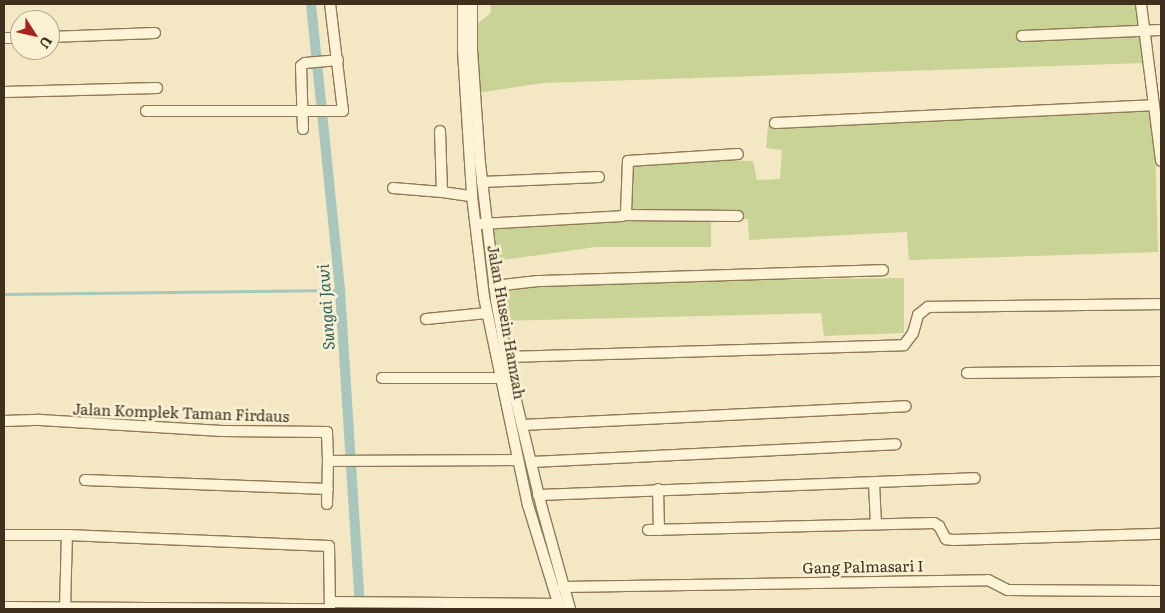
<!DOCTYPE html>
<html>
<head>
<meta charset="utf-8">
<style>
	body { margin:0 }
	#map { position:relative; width:1165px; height:613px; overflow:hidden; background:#f3e7c4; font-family:Literata,serif }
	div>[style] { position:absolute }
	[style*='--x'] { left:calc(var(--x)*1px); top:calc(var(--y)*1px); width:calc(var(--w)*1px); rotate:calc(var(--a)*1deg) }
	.green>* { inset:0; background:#c9d396 }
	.stream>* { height:3px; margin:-1.5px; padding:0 1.5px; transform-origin:1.5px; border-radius:1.5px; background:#a6c6be }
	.canal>* { height:10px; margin:-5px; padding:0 5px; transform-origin:5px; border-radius:5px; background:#a6c6be }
	.roads { filter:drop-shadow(1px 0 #917957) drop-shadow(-1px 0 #917957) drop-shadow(0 1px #917957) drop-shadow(0 -1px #917957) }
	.minor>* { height:10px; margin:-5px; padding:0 5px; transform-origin:5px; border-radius:5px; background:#fdf4d8 }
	span { translate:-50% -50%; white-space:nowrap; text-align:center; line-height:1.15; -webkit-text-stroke:5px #faf1d4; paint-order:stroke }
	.street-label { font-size:15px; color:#3f2f1d }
	.water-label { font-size:16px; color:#2b6160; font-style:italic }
	.frame { position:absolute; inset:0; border:5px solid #3f2f1d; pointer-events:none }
	.north { position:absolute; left:10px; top:10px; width:50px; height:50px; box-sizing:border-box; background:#faf1d4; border:1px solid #afa38b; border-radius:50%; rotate:125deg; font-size:14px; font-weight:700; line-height:20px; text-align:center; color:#3f2f1d }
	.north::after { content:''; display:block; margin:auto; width:18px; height:22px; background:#a8251f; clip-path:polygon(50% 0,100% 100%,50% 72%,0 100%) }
</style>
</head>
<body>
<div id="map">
	<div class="green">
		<div style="clip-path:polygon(490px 4px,1136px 4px,1143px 63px,543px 83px,477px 93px,478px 23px,491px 13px)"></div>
		<div style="clip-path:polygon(1154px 110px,1158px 252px,909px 260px,907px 232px,749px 240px,748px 219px,711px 221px,711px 247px,596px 247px,482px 263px,477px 225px,628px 217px,632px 159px,753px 161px,757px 180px,780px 179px,782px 150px,766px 148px,768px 125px)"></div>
		<div style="clip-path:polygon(904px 278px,904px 333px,824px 336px,821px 313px,502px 321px,495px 284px)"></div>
	</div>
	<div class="stream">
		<div style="--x:4;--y:294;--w:336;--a:-0.7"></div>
	</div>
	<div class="canal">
		<div style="--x:311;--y:4;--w:287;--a:84.2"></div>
		<div style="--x:340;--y:290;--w:320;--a:86.4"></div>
	</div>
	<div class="roads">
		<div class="minor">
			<div style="--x:463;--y:4;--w:47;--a:90"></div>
			<div style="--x:463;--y:51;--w:145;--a:86.4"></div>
			<div style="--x:472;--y:196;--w:102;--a:83.2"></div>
			<div style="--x:484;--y:297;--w:213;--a:78.1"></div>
			<div style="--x:528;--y:505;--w:109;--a:72.9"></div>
			<div style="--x:472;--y:4;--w:46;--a:90"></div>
			<div style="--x:472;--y:50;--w:113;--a:86"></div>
			<div style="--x:480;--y:163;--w:138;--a:83.3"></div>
			<div style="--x:496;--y:300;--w:77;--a:79.6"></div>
			<div style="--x:510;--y:376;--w:136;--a:76.4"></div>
			<div style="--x:542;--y:508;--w:105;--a:74.5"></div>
			<div style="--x:1141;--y:4;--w:158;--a:82.7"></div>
			<div style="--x:1022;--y:36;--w:139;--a:-2.5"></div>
			<div style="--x:50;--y:37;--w:105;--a:-2.2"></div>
			<div style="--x:4;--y:38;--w:16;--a:0"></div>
			<div style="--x:4;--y:92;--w:153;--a:-1.5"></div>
			<div style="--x:146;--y:111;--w:197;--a:0"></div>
			<div style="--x:343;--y:111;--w:108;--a:-96.9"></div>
			<div style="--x:775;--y:123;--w:378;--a:-2.7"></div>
			<div style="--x:303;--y:129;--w:63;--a:-91.8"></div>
			<div style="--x:301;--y:66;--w:5;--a:-37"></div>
			<div style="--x:305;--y:63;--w:33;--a:-5"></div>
			<div style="--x:440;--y:131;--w:61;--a:88.1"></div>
			<div style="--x:442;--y:192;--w:30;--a:8"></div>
			<div style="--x:482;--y:182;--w:117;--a:-2.4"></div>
			<div style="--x:393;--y:188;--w:49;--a:4.7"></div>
			<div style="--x:624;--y:215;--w:114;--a:0.5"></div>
			<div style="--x:481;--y:224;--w:141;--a:-3.2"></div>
			<div style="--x:622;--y:216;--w:5;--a:-37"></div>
			<div style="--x:626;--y:213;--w:52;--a:-87.8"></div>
			<div style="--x:628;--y:161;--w:110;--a:-3.6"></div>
			<div style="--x:494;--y:286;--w:44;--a:-6.5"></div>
			<div style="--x:538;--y:281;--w:345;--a:-1.8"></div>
			<div style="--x:426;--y:319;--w:61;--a:-5.6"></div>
			<div style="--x:507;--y:357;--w:397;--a:-1.7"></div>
			<div style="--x:904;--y:345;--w:15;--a:-53"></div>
			<div style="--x:913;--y:333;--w:19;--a:-74"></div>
			<div style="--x:918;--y:315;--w:13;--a:-39"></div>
			<div style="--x:928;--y:307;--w:233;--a:-0.7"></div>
			<div style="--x:967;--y:373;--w:194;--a:-0.6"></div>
			<div style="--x:382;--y:378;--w:118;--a:0"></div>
			<div style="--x:4;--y:421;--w:36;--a:-2"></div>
			<div style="--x:40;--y:420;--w:182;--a:3.5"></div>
			<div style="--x:222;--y:431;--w:105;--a:0.5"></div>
			<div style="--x:327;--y:432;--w:29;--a:88"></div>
			<div style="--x:522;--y:425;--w:384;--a:-2.8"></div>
			<div style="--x:532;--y:462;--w:364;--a:-2.8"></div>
			<div style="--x:85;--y:480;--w:243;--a:2.1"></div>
			<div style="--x:874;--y:483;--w:41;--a:87.2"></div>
			<div style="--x:658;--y:489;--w:41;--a:88.6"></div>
			<div style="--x:538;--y:495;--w:437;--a:-2.2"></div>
			<div style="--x:327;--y:504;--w:43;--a:-88.7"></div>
			<div style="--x:328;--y:461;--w:190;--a:-0.3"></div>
			<div style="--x:648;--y:530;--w:286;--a:-1.4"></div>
			<div style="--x:934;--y:523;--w:6;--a:31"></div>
			<div style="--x:939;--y:526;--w:15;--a:62"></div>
			<div style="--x:946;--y:539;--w:7;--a:8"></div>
			<div style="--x:953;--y:540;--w:208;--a:-1.7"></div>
			<div style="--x:4;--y:535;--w:63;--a:0"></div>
			<div style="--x:67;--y:535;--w:262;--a:2.4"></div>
			<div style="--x:329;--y:546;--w:63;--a:89.1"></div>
			<div style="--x:563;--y:587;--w:425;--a:-0.9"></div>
			<div style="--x:988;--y:580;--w:22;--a:27"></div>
			<div style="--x:1008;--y:590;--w:153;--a:0.4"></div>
			<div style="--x:330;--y:602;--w:228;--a:0.5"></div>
			<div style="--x:4;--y:607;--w:326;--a:0.4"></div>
			<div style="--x:65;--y:609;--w:74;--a:-88.5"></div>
		</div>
	</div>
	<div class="street-label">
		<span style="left:507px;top:322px;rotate:80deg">Jalan Husein Hamzah</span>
		<span style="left:181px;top:412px;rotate:2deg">Jalan Komplek Taman Firdaus</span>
		<span style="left:863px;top:566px;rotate:-1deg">Gang Palmasari I</span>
	</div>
	<div class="water-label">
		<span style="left:325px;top:307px;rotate:-94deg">Sungai Jawi</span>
	</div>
	<div class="frame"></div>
	<div class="north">U</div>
</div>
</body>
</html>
